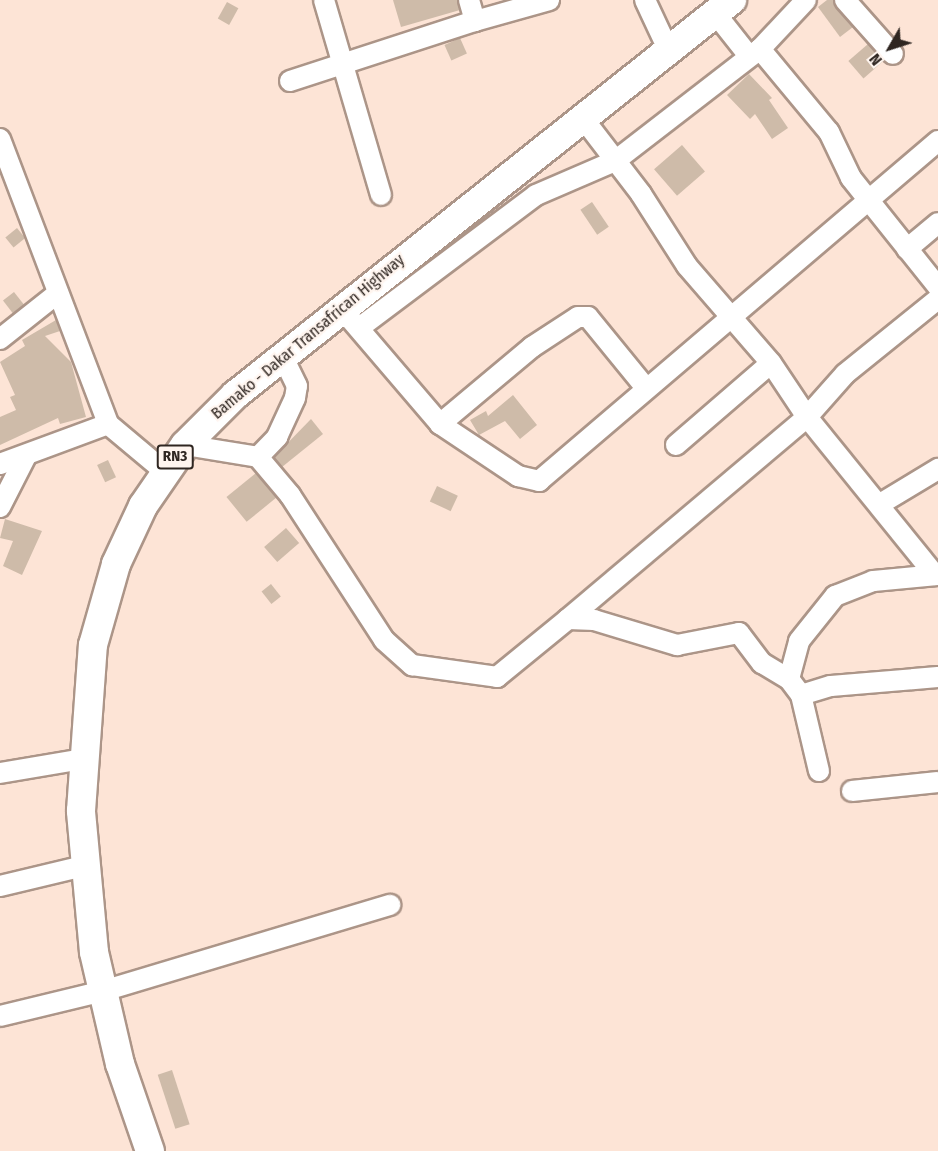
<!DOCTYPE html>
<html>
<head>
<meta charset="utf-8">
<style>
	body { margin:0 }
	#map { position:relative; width:938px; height:1151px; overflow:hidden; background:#fde4d6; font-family:"Fira Sans Condensed",sans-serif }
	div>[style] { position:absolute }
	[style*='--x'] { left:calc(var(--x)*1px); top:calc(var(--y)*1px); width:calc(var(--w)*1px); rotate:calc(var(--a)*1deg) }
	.building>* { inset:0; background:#cebba9; transform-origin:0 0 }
	.roads { filter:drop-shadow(2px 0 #ac9588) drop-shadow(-2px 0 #ac9588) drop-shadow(0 2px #ac9588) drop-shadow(0 -2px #ac9588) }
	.minor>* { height:20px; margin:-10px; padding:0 10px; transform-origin:10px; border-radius:10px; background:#fff }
	.highway>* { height:28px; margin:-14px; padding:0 14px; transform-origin:14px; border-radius:14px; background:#fff }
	span { translate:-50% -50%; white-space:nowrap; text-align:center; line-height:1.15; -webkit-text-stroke:4.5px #fff5ef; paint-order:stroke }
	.shield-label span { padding:2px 4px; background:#fff5ef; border:2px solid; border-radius:4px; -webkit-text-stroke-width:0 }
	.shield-label { font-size:15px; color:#2f2621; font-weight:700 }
	.street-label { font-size:16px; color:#2f2621 }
	.north { position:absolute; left:860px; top:18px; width:60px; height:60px; -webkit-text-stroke:4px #fff5ef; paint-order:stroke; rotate:231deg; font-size:16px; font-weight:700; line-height:24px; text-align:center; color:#2f2621 }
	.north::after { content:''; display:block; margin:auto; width:21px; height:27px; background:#2f2621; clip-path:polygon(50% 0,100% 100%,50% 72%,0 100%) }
</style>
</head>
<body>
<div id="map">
	<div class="building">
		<div style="clip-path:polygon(393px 0,457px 0,460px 10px,401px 27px)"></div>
		<div style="clip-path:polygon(827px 0,833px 0,853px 27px,840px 37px,818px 7px)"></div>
		<div style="left:227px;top:2px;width:13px;height:19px;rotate:29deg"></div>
		<div style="left:460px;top:38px;width:17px;height:17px;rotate:66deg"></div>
		<div style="left:868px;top:44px;width:23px;height:26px;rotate:49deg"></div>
		<div style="clip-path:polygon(749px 74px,772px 98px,769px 100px,788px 128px,772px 139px,755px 114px,750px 119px,727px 95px)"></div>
		<div style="left:682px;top:145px;width:35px;height:37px;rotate:49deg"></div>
		<div style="left:592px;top:202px;width:30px;height:14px;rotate:56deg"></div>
		<div style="left:17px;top:228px;width:13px;height:15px;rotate:51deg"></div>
		<div style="left:14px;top:292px;width:16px;height:14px;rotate:52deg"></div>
		<div style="clip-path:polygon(56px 320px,60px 331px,45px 336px,71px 362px,86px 417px,60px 424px,58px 418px,0 445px,0 417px,16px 410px,10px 397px,15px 395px,0 362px,25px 346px,22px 340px)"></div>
		<div style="clip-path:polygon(513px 395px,537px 425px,520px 439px,505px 421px,479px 435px,470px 420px,486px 411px,488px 416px)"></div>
		<div style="clip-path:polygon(311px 419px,323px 434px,282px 467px,274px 457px)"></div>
		<div style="left:108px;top:460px;width:19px;height:12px;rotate:65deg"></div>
		<div style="left:256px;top:473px;width:32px;height:38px;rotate:51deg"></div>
		<div style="left:437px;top:486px;width:23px;height:17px;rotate:25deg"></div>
		<div style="clip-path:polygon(5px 519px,42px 531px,22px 575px,3px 566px,13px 541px,0 538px)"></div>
		<div style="left:286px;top:528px;width:20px;height:29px;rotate:49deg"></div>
		<div style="left:271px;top:584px;width:16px;height:12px;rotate:52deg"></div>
		<div style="left:172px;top:1070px;width:57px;height:15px;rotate:72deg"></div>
	</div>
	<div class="roads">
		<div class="minor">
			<div style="--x:324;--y:0;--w:203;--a:73.7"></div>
			<div style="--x:469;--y:0;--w:22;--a:74"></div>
			<div style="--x:475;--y:21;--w:77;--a:-15.8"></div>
			<div style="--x:645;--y:0;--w:54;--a:64.9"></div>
			<div style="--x:845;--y:0;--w:72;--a:48.4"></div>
			<div style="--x:715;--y:13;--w:55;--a:51.7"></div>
			<div style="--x:760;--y:49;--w:108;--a:50.3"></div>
			<div style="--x:829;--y:132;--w:51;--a:64.4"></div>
			<div style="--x:851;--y:178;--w:139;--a:51.4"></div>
			<div style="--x:290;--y:81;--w:194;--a:-18"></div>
			<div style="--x:582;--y:117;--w:97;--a:52.5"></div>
			<div style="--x:641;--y:194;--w:85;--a:57.4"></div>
			<div style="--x:687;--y:266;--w:128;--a:49.1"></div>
			<div style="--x:771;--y:363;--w:65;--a:56.3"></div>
			<div style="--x:807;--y:417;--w:203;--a:51"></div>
			<div style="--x:0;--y:139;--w:305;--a:69.2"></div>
			<div style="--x:108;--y:424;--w:73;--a:40"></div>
			<div style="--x:907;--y:249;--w:40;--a:-40"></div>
			<div style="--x:341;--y:308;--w:153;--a:49.5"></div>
			<div style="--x:440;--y:424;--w:94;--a:33.7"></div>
			<div style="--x:518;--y:476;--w:22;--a:13"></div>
			<div style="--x:539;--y:481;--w:524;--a:-40.44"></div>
			<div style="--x:359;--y:328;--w:221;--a:-36.9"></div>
			<div style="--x:536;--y:195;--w:86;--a:-23.3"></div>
			<div style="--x:615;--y:161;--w:183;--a:-37.7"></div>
			<div style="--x:760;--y:49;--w:67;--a:-46.8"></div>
			<div style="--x:0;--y:339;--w:74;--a:-38.4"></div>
			<div style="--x:440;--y:424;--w:120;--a:-39.9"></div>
			<div style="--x:532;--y:347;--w:55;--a:-33.1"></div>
			<div style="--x:578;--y:317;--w:10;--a:0"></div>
			<div style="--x:588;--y:317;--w:92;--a:50.8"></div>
			<div style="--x:185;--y:445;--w:74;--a:9.3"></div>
			<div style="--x:258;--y:457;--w:50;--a:49.9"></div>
			<div style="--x:290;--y:495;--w:173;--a:57"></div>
			<div style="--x:384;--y:640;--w:38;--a:42"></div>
			<div style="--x:412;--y:665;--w:86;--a:8"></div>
			<div style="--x:497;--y:677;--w:92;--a:-39.2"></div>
			<div style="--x:568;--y:619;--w:26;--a:2"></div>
			<div style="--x:594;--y:620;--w:87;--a:16.8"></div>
			<div style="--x:677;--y:645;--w:63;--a:-11"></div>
			<div style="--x:739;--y:633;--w:38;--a:53"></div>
			<div style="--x:762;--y:663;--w:31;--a:31"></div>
			<div style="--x:676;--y:445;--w:125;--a:-40.8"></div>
			<div style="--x:258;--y:457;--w:28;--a:-46"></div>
			<div style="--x:277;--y:437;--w:43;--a:-65.2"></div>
			<div style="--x:295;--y:398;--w:12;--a:-81"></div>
			<div style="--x:297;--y:386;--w:32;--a:-116"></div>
			<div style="--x:0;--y:464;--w:115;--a:-20.3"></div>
			<div style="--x:880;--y:504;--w:68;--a:-31.1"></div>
			<div style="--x:0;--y:507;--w:57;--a:-63"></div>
			<div style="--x:568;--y:619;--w:313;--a:-40.2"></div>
			<div style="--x:807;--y:417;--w:57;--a:-48.5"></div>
			<div style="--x:845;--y:374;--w:119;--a:-38.9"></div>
			<div style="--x:801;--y:695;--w:31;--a:-17"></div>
			<div style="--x:831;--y:686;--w:107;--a:-4.8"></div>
			<div style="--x:819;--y:771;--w:78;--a:-103.3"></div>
			<div style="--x:801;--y:695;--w:20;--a:-127"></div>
			<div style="--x:789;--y:679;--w:39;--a:-75"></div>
			<div style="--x:799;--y:641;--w:58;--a:-51.3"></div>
			<div style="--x:835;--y:596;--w:41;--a:-21.5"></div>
			<div style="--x:873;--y:581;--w:65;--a:-5.3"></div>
			<div style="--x:0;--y:773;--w:84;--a:-9.6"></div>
			<div style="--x:852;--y:791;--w:86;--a:-6"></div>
			<div style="--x:0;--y:886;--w:86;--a:-13.4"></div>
			<div style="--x:0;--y:1016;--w:106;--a:-13.6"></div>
			<div style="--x:103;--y:991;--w:300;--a:-16.7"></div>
		</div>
		<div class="highway">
			<div style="--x:150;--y:1151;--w:92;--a:-109"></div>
			<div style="--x:120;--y:1064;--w:115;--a:-103.1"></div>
			<div style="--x:94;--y:952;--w:142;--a:-95.3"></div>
			<div style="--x:81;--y:811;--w:166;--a:-85.9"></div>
			<div style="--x:93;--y:645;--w:84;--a:-74.1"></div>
			<div style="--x:116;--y:564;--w:64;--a:-65"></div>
			<div style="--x:143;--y:506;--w:74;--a:-55.5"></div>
			<div style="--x:185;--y:445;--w:71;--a:-45"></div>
			<div style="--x:235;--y:395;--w:635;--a:-38.48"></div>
		</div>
	</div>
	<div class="shield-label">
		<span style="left:175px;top:457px">RN3</span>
	</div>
	<div class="street-label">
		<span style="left:308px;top:337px;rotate:-40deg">Bamako - Dakar Transafrican Highway</span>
	</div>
	<div class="north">N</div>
</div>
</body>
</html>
